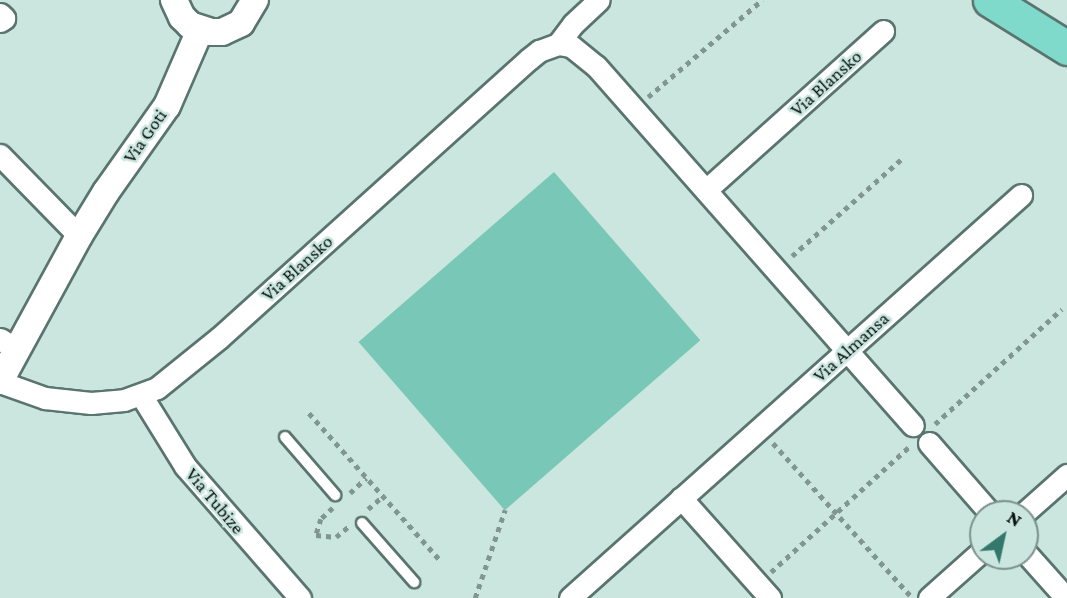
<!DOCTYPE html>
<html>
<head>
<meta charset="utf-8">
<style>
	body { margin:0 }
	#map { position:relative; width:1067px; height:598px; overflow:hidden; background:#cae6df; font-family:"Crimson Pro",serif }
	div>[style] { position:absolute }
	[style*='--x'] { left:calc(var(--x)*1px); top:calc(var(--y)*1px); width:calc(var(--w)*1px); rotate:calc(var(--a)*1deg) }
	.green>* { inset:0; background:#79c7b6; transform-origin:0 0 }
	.path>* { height:4.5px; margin-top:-2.25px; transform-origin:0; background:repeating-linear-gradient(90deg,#819691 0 5px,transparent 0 10px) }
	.roads { filter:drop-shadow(2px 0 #5a746e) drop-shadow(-2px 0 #5a746e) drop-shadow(0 2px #5a746e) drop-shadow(0 -2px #5a746e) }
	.service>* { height:10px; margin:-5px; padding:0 5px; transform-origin:5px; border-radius:5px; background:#fff }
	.minor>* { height:21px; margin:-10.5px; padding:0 10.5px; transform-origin:10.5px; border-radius:10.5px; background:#fff }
	.tertiary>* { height:26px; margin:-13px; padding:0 13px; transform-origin:13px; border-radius:13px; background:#fff }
	.primary>* { height:33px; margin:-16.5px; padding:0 16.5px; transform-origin:16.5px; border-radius:16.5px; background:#7fdacb }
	span { translate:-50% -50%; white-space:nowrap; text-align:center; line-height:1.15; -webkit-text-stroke:5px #cae6df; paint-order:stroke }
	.street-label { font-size:19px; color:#091311 }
	.north { position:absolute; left:969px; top:500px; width:70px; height:70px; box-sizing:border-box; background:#cae6df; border:2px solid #7d928d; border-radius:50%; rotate:33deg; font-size:19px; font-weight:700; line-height:28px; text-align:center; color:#091311 }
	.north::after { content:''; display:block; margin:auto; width:24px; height:32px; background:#34786b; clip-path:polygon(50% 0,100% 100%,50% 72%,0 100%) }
</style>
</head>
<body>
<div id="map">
	<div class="green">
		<div style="left:554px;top:172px;width:223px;height:259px;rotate:49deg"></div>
	</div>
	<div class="path">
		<div style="--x:648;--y:97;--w:150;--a:-40.4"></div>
		<div style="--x:792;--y:256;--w:149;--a:-41.5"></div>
		<div style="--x:309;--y:413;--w:198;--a:48.3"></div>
		<div style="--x:935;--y:424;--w:171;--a:-42.2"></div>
		<div style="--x:773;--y:443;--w:205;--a:48"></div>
		<div style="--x:350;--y:493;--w:22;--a:-43"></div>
		<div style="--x:333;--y:508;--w:16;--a:137"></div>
		<div style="--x:321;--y:519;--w:17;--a:107"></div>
		<div style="--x:316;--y:535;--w:20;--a:6"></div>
		<div style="--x:336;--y:537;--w:16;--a:-40"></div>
		<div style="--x:368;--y:509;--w:20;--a:-41"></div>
		<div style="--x:771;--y:572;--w:188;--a:-42.2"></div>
		<div style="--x:475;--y:598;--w:93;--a:-71.2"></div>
	</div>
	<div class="roads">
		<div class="service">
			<div style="--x:285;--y:437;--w:77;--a:49.2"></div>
			<div style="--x:362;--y:523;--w:79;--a:48.6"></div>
		</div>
		<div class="minor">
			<div style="--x:0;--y:14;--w:6;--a:45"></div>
			<div style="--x:4;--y:18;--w:5;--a:143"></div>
			<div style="--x:558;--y:44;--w:13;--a:9"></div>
			<div style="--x:571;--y:46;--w:32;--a:39"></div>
			<div style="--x:596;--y:66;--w:479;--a:48.6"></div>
			<div style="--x:0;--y:155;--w:113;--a:45.7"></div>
			<div style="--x:706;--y:190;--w:238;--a:-41.9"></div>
			<div style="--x:0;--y:339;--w:19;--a:32"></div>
			<div style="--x:0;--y:382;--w:48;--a:19.6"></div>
			<div style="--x:45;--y:398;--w:46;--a:6.2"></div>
			<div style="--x:91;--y:403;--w:33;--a:-5"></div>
			<div style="--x:124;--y:400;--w:35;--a:-20"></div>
			<div style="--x:157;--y:388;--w:80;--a:-38.9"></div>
			<div style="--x:219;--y:338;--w:417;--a:-42"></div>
			<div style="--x:529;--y:59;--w:13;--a:-39"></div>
			<div style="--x:539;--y:51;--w:20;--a:-20"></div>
			<div style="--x:558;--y:44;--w:25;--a:-53"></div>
			<div style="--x:573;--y:24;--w:35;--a:-43"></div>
			<div style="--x:141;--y:395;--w:84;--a:58.2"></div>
			<div style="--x:185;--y:466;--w:175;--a:48.9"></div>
			<div style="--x:929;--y:443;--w:94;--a:48.9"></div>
			<div style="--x:681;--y:498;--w:134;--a:48.3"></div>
			<div style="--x:1023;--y:514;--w:59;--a:-41.6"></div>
			<div style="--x:1025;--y:552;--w:62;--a:48.3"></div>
			<div style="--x:570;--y:598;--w:605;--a:-41.78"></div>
			<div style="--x:929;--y:598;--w:72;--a:-41.6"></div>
		</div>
		<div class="tertiary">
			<div style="--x:174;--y:0;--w:19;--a:65"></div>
			<div style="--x:182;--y:17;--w:11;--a:45"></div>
			<div style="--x:190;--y:25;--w:22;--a:18"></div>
			<div style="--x:211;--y:32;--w:11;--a:0"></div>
			<div style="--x:222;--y:32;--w:21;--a:-25"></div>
			<div style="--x:241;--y:23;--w:27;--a:-59"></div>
			<div style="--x:0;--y:381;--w:165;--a:-61.4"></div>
			<div style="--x:79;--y:236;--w:52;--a:-58.5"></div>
			<div style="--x:106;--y:192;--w:105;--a:-54.7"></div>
			<div style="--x:167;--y:106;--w:83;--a:-66.5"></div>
		</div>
		<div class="primary">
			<div style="--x:990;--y:0;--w:91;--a:31.9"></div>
		</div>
	</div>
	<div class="street-label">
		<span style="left:826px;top:83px;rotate:-42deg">Via Blansko</span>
		<span style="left:145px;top:136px;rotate:-55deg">Via Goti</span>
		<span style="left:297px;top:268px;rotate:-42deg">Via Blansko</span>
		<span style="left:851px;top:347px;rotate:-42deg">Via Almansa</span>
		<span style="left:215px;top:501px;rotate:50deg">Via Tubize</span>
	</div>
	<div class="north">N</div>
</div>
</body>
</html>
